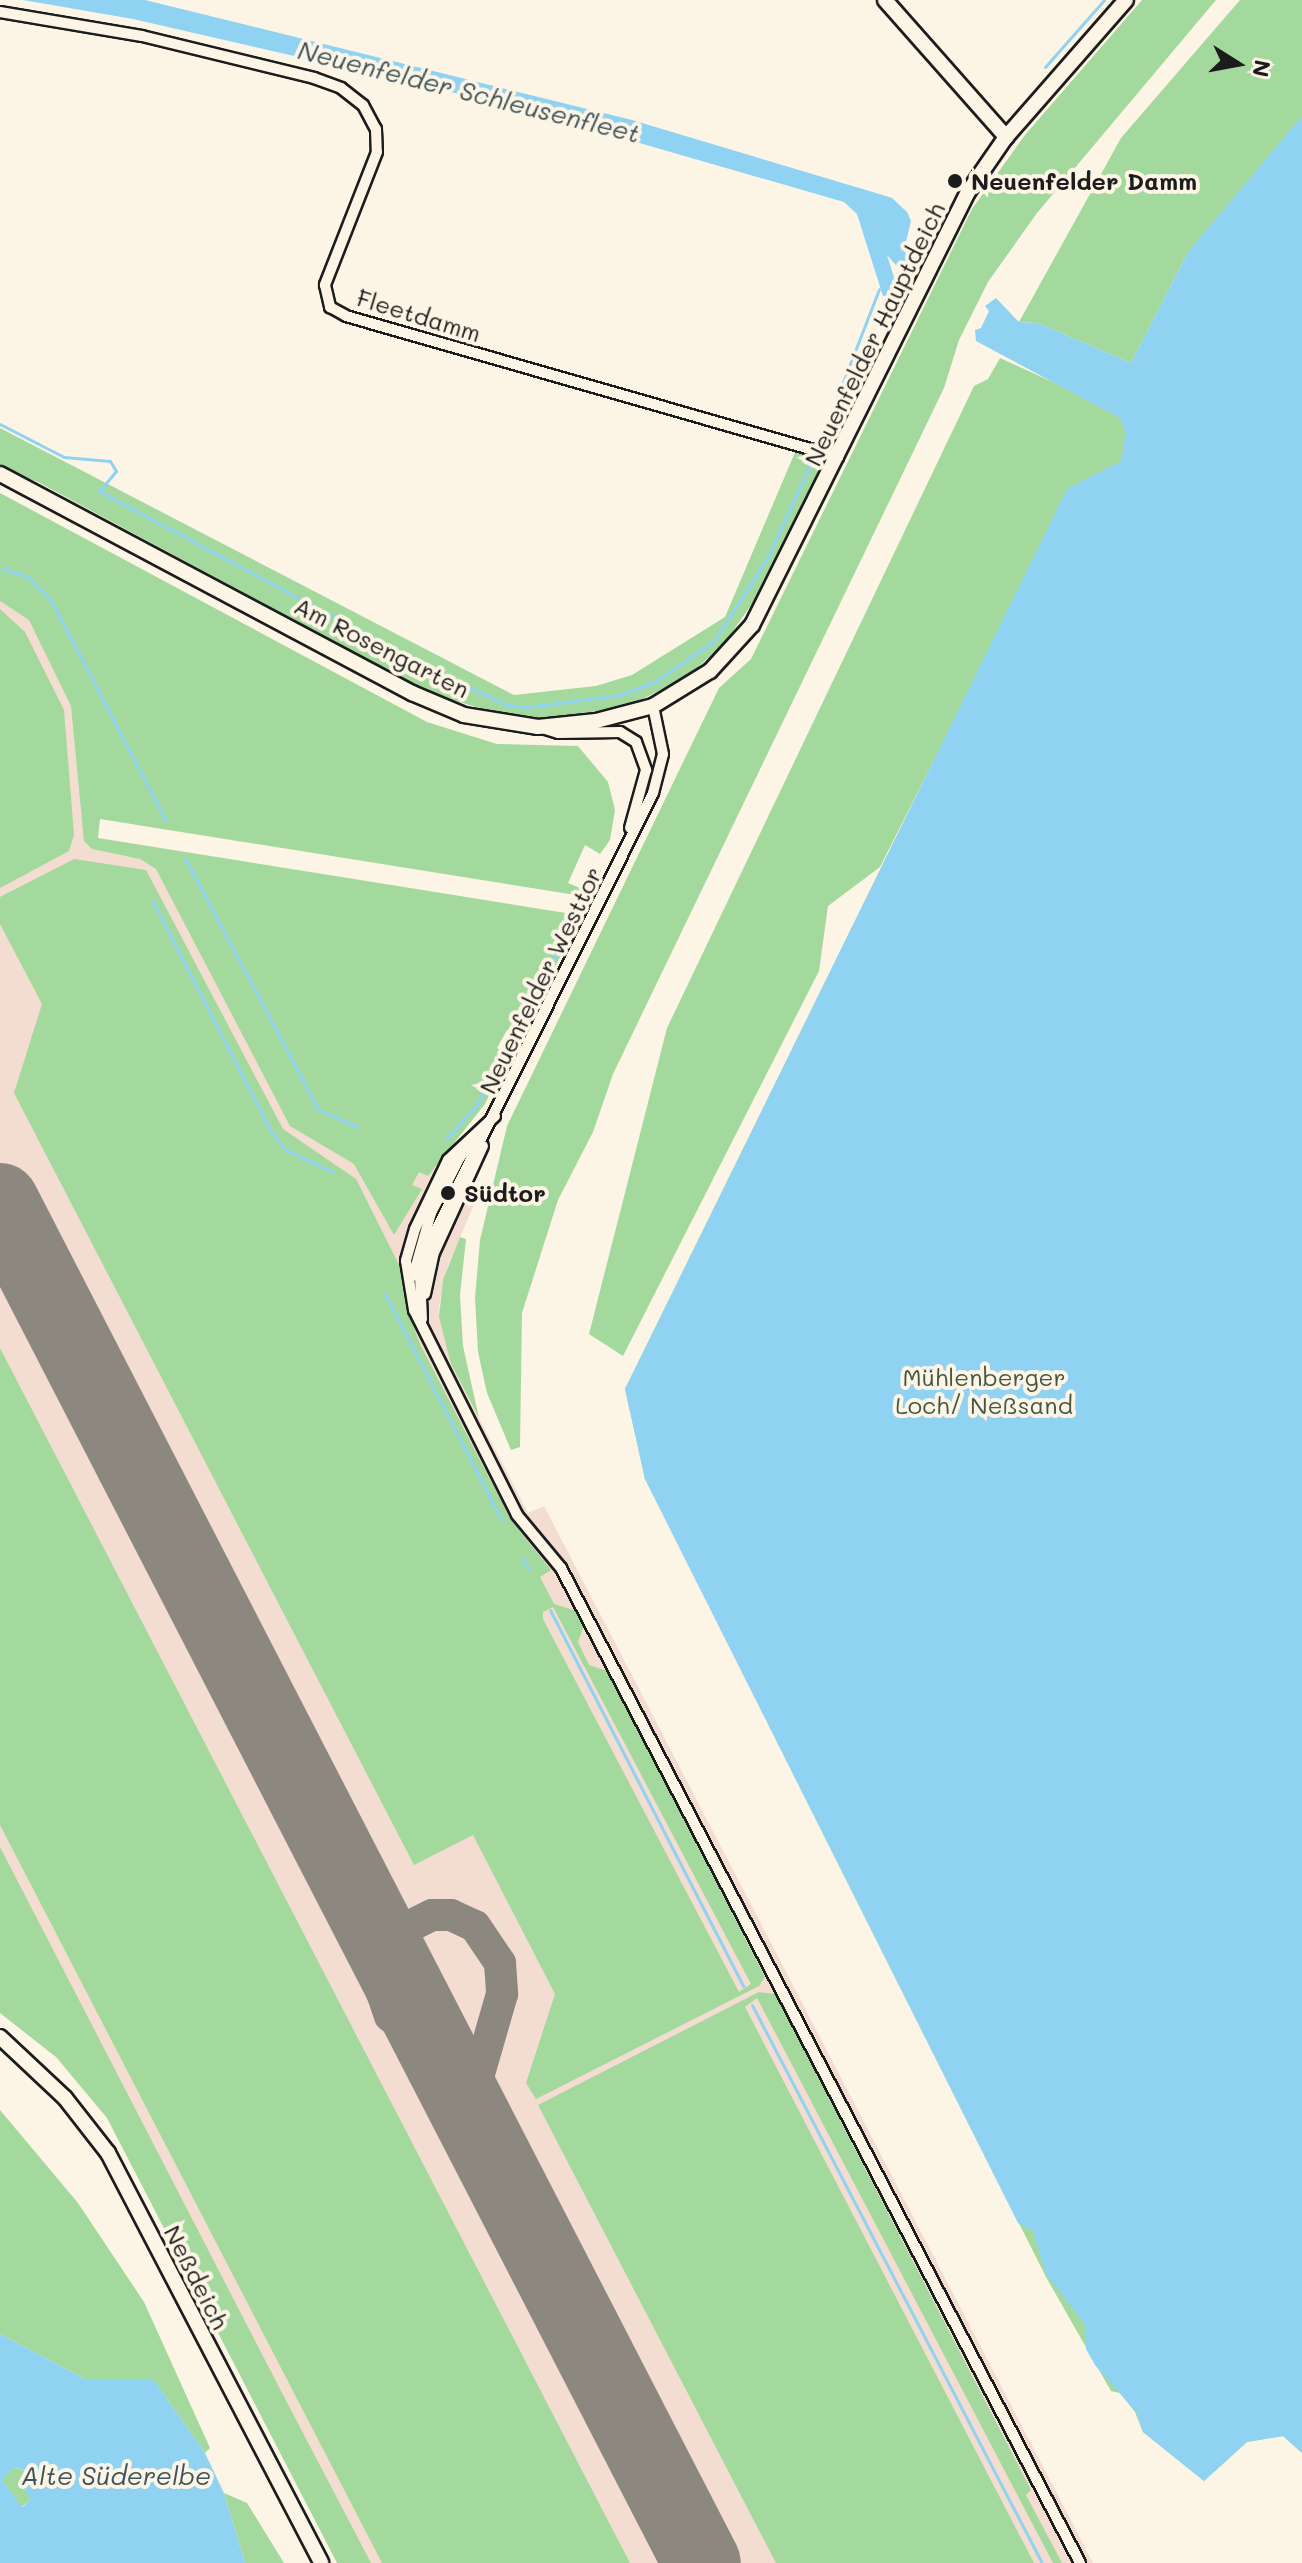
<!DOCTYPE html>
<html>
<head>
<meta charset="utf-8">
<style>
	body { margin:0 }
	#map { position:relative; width:1302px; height:2563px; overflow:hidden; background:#fcf5e5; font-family:Mali,sans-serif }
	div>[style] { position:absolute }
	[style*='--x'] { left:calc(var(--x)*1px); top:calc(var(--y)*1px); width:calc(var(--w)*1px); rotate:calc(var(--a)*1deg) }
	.built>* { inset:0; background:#f3dcd0 }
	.green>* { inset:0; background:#a3d99d }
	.water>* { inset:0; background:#90d2f2 }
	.stream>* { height:3px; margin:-1.5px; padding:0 1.5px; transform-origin:1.5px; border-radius:1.5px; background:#90d2f2 }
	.taxiway>* { height:32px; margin:-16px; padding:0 16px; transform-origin:16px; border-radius:16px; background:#8c8880 }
	.runway>* { height:78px; margin:-39px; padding:0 39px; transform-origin:39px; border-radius:39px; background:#8c8880 }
	.roads { filter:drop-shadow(2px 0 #1c1c1c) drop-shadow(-2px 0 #1c1c1c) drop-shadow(0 2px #1c1c1c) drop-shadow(0 -2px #1c1c1c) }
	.street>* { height:10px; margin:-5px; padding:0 5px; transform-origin:5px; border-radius:5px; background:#fcf5e5 }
	.secondary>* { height:14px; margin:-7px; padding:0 7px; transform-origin:7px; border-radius:7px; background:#fcf5e5 }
	.dots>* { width:22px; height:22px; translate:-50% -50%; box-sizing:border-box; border:4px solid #fcf5e5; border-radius:50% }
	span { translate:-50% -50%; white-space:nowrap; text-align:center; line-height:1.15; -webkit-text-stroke:8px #fcf5e5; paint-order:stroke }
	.poi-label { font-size:24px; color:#1c1c1c; font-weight:700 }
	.left { translate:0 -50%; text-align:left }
	.street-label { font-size:24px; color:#1c1c1c }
	.park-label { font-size:24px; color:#445543 }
	.water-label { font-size:26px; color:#3f535c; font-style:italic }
	.north { position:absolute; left:1198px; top:24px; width:80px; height:80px; -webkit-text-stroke:6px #fcf5e5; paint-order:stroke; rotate:101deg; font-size:22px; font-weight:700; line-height:32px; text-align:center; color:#1c1c1c }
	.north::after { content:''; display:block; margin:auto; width:28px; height:36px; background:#1c1c1c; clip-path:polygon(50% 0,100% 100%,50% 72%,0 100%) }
</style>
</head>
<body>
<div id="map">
	<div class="built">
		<div style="clip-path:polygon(0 592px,20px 601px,83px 712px,90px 840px,157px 854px,416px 1159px,471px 1186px,466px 1198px,475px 1202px,447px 1268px,439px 1306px,451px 1364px,528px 1513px,544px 1506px,1093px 2563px,364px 2563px,0 1859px)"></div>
	</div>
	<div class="green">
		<div style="clip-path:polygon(1142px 0,1216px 0,1037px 213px,988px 282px,959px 340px,944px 388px,613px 1074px,593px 1132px,558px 1200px,522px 1313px,520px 1447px,511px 1450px,487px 1393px,478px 1352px,475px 1298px,480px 1240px,507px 1126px,719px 688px,751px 659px,972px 209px,1025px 135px)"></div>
		<div style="clip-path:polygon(1240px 0,1302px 0,1302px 2453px,1283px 2436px,1247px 2442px,1204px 2481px,1143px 2432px,1135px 2412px,1120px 2393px,1111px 2391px,1046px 2277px,645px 1479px,625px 1389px,941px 746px,880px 867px,828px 906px,819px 971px,623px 1356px,589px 1334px,667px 1028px,974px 386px,988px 379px,1000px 358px,1057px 384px,1133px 384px,1188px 252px,1131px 363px,1038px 323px,1019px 322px,1121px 138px)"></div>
		<div style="clip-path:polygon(0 428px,514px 695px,596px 686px,632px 675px,725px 617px,796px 450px,810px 455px,818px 472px,759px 594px,725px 642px,691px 674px,631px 705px,556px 718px,512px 717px,434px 695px,38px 482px,0 467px)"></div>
		<div style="clip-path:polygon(evenodd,0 493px,427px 722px,497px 744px,578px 746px,608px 782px,615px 810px,610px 840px,600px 854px,585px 845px,568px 883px,585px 890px,601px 869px,596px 891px,518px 1035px,507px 1030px,497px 1048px,509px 1054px,485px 1104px,428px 1176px,419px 1172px,412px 1185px,422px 1189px,394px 1235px,354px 1164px,290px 1126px,156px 869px,140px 859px,92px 849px,84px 841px,71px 706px,29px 620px,0 601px,0 493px,100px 819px,582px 896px,582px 897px,572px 914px,98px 838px,100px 819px)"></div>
		<div style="clip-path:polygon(0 609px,25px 632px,64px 710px,74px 835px,69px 851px,0 888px)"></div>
		<div style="clip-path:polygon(evenodd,74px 859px,146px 870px,283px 1129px,356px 1179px,400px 1267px,408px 1313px,421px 1346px,511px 1520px,551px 1570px,540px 1577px,554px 1604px,576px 1611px,584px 1625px,578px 1642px,589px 1665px,607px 1671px,765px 1977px,759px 1986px,536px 2099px,526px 2083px,555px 1994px,473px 1835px,414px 1865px,14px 1093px,42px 1004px,0 924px,0 897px,74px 859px,553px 1607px,751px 1984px,739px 1992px,543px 1619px,543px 1612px,553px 1607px)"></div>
		<div style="clip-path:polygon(460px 1237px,466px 1239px,460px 1295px,463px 1346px,479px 1418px,451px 1364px,439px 1317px,443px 1280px)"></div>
		<div style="clip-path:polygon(0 1348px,630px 2563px,382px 2563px,0 1825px)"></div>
		<div style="clip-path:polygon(0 1847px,280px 2389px,371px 2563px,337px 2563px,107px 2118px,56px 2057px,0 2013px)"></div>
		<div style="clip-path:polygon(759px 1992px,775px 1994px,1031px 2490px,1026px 2495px,1062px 2563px,1053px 2563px,757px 1998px,745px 2007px,1034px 2563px,776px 2563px,538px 2105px)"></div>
		<div style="clip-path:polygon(0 2110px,78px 2203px,144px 2302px,210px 2448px,205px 2453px,153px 2379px,85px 2379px,0 2334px)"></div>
		<div style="clip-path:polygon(14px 2467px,29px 2472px,30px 2500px,21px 2507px,2px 2480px)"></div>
		<div style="clip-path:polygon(224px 2493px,247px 2503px,284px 2563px,245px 2563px)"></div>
	</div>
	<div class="water">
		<div style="clip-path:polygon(23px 0,145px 0,632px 120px,876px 193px,892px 198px,907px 212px,911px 221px,904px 250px,918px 270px,902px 272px,887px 255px,896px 284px,891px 295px,883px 296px,857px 214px,844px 202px,515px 107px,133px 19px)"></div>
		<div style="clip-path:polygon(1302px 116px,1302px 2453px,1283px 2436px,1247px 2442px,1204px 2481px,1143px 2432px,1136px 2412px,1095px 2365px,1086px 2349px,1086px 2326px,1046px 2274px,1033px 2231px,1018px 2223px,645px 1479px,625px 1389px,1067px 489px,1121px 461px,1126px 432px,1120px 418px,976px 341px,975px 330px,981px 328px,989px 311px,985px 306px,996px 298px,1019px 322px,1038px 323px,1131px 363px,1188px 252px)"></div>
		<div style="clip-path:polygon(evenodd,0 2334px,85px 2379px,153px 2379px,205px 2453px,224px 2493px,245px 2563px,0 2563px,0 2334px,15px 2467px,29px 2472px,25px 2488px,30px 2500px,22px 2507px,2px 2480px,15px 2467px)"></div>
	</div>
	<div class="stream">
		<div style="--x:1045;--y:67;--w:89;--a:-48.6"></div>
		<div style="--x:0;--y:424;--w:72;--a:27.3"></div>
		<div style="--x:64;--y:457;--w:46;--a:5"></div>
		<div style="--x:110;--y:461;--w:12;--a:59"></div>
		<div style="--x:116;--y:471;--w:26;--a:130"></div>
		<div style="--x:99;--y:491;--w:387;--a:28.2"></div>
		<div style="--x:440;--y:674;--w:74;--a:24.8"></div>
		<div style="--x:507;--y:705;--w:20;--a:6"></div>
		<div style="--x:527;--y:707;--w:94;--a:-7.4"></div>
		<div style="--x:620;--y:695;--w:39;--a:-21"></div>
		<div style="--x:656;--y:681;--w:70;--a:-34.6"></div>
		<div style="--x:714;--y:641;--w:100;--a:-57.3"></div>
		<div style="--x:768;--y:557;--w:101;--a:-65.5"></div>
		<div style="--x:824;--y:431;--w:152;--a:-68.8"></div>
		<div style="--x:2;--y:568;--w:28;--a:19"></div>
		<div style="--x:28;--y:577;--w:35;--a:46"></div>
		<div style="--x:52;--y:602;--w:247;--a:62.5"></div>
		<div style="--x:185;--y:858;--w:284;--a:62.1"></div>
		<div style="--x:318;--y:1109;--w:43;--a:24.8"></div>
		<div style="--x:152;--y:900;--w:262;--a:62.8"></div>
		<div style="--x:272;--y:1133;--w:22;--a:51"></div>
		<div style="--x:286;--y:1150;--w:52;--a:25.1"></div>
		<div style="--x:515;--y:1030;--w:106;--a:-61.7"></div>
		<div style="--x:446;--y:1139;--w:45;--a:-47.7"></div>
		<div style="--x:476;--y:1106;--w:61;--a:-62.6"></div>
		<div style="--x:385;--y:1294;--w:255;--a:62.7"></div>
		<div style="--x:522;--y:1558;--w:13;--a:61"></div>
		<div style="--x:550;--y:1610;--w:423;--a:62.8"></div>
		<div style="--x:752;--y:2005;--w:629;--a:62.54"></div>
	</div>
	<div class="taxiway">
		<div style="--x:453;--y:2081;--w:40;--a:-124.9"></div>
		<div style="--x:430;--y:2048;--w:51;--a:-141.3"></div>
		<div style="--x:390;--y:2016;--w:34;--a:-109"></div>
		<div style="--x:379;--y:1984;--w:23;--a:-85"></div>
		<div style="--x:381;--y:1961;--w:32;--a:-62"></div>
		<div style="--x:396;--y:1933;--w:40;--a:-26.6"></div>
		<div style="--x:432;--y:1915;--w:19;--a:0"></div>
		<div style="--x:451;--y:1915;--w:26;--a:25"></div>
		<div style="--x:475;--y:1926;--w:45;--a:56"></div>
		<div style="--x:500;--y:1963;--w:31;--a:86"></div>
		<div style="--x:502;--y:1994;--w:101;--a:106.1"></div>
		<div style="--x:474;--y:2091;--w:41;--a:83"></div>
	</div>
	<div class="runway">
		<div style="--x:0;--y:1202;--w:1531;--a:62.72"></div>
	</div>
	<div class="roads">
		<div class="street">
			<div style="--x:0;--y:12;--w:144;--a:9.6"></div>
			<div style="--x:142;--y:36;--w:177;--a:13.7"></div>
			<div style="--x:314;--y:78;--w:29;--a:20"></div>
			<div style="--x:341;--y:88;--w:28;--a:38"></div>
			<div style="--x:363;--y:105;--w:27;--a:62"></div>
			<div style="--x:376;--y:129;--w:23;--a:88"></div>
			<div style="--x:377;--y:152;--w:143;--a:111.4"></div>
			<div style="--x:325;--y:285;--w:23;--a:77"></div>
			<div style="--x:330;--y:307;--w:18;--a:29"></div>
			<div style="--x:346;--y:316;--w:512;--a:15.99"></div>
			<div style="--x:542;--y:728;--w:17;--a:17"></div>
			<div style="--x:558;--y:733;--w:62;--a:-0.9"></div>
			<div style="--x:620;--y:732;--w:19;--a:32"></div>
			<div style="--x:636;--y:742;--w:30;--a:70"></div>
			<div style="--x:646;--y:770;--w:60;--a:105.4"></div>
			<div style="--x:495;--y:1116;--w:64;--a:136.9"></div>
			<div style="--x:448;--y:1160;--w:76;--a:115.6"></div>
			<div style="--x:415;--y:1229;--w:33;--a:106"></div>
			<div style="--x:406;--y:1261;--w:50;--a:80.7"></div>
			<div style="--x:414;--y:1310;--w:229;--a:63.3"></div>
			<div style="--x:517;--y:1515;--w:69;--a:50.3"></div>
			<div style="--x:561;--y:1568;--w:1122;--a:62.45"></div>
			<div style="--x:413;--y:1276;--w:66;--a:-74.1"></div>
			<div style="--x:431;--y:1213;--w:63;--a:-62.6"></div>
			<div style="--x:460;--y:1157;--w:26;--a:-50"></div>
			<div style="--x:425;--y:1294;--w:40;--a:-78"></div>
			<div style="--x:433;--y:1255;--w:120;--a:-65.4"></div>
			<div style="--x:422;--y:1319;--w:42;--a:-92.7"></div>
			<div style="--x:420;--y:1277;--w:30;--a:-76"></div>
			<div style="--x:427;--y:1248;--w:508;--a:-63.59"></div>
			<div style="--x:653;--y:793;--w:40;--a:-75.6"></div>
			<div style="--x:663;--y:754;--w:49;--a:-101.8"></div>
		</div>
		<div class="secondary">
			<div style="--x:885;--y:0;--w:183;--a:48.5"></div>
			<div style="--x:0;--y:474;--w:467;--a:28"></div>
			<div style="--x:412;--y:693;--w:56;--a:22.9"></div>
			<div style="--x:464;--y:715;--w:75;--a:9.2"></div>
			<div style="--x:538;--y:727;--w:58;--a:-5.9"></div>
			<div style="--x:596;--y:721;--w:59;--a:-14.7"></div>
			<div style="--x:653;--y:706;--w:67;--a:-31.6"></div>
			<div style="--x:710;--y:671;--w:62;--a:-47.6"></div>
			<div style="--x:752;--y:625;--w:484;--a:-63.5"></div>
			<div style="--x:968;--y:192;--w:67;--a:-55.4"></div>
			<div style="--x:1006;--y:137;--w:182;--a:-48.8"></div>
			<div style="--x:0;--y:2037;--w:89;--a:43.2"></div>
			<div style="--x:65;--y:2098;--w:70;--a:52"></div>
			<div style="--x:108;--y:2153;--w:462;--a:62.5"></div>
		</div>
	</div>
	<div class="dots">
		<div style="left:955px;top:181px;background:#1c1c1c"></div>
		<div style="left:448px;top:1193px;background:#1c1c1c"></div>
	</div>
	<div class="poi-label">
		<span class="left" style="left:971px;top:181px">Neuenfelder Damm</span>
		<span class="left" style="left:464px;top:1193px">Südtor</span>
	</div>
	<div class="street-label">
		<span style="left:419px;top:315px;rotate:17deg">Fleetdamm</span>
		<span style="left:874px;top:334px;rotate:-64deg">Neuenfelder Hauptdeich</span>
		<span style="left:382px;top:647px;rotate:27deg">Am Rosengarten</span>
		<span style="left:540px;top:980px;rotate:-64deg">Neuenfelder Westtor</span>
		<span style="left:197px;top:2277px;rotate:63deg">Neßdeich</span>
	</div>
	<div class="park-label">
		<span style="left:984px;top:1391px">Mühlenberger<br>Loch/ Neßsand</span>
	</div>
	<div class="water-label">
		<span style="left:469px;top:92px;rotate:14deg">Neuenfelder Schleusenfleet</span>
		<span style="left:116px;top:2476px">Alte Süderelbe</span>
	</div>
	<div class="north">N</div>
</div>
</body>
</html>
